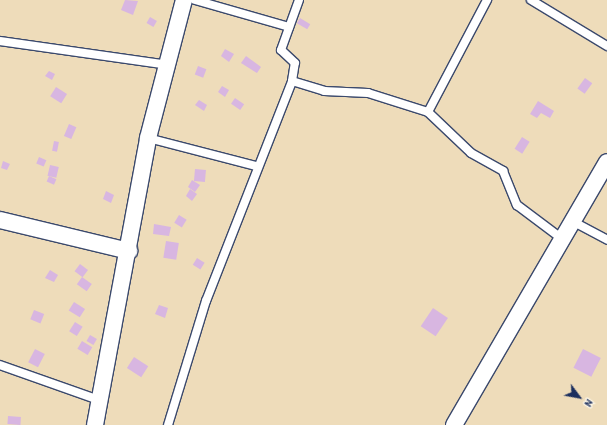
<!DOCTYPE html>
<html>
<head>
<meta charset="utf-8">
<style>
	body { margin:0 }
	#map { position:relative; width:607px; height:425px; overflow:hidden; background:#eedcba; font-family:"Patrick Hand",sans-serif }
	div>[style] { position:absolute }
	[style*='--x'] { left:calc(var(--x)*1px); top:calc(var(--y)*1px); width:calc(var(--w)*1px); rotate:calc(var(--a)*1deg) }
	.building>* { inset:0; background:#d8b6e1; transform-origin:0 0 }
	.roads { filter:drop-shadow(1px 0 #3b496c) drop-shadow(-1px 0 #3b496c) drop-shadow(0 1px #3b496c) drop-shadow(0 -1px #3b496c) }
	.service>* { height:8px; margin:-4px; padding:0 4px; transform-origin:4px; border-radius:4px; background:#fff }
	.minor>* { height:16px; margin:-8px; padding:0 8px; transform-origin:8px; border-radius:8px; background:#fff }
	span { translate:-50% -50%; white-space:nowrap; text-align:center; line-height:1.15; -webkit-text-stroke:3px #fcf5e5; paint-order:stroke }
	.north { position:absolute; left:559px; top:377px; width:40px; height:40px; -webkit-text-stroke:3px #fcf5e5; paint-order:stroke; rotate:122deg; font-size:11px; font-weight:700; line-height:16px; text-align:center; color:#1b2f5e }
	.north::after { content:''; display:block; margin:auto; width:14px; height:18px; background:#1b2f5e; clip-path:polygon(50% 0,100% 100%,50% 72%,0 100%) }
</style>
</head>
<body>
<div id="map">
	<div class="building">
		<div style="clip-path:polygon(125px 0,138px 1px,133px 15px,121px 10px)"></div>
		<div style="left:150px;top:17px;width:8px;height:7px;rotate:30deg"></div>
		<div style="left:300px;top:18px;width:12px;height:6px;rotate:31deg"></div>
		<div style="clip-path:polygon(225px 49px,234px 54px,229px 62px,221px 56px)"></div>
		<div style="clip-path:polygon(246px 56px,261px 67px,257px 73px,241px 63px)"></div>
		<div style="left:198px;top:66px;width:9px;height:9px;rotate:21deg"></div>
		<div style="clip-path:polygon(49px 71px,55px 74px,52px 80px,45px 76px)"></div>
		<div style="left:585px;top:78px;width:9px;height:13px;rotate:36deg"></div>
		<div style="clip-path:polygon(222px 86px,229px 90px,225px 97px,218px 92px)"></div>
		<div style="left:56px;top:87px;width:13px;height:11px;rotate:32deg"></div>
		<div style="left:235px;top:98px;width:11px;height:7px;rotate:34deg"></div>
		<div style="clip-path:polygon(199px 100px,207px 105px,204px 111px,195px 105px)"></div>
		<div style="clip-path:polygon(538px 101px,554px 111px,550px 118px,541px 113px,537px 118px,530px 114px)"></div>
		<div style="left:69px;top:124px;width:8px;height:13px;rotate:23deg"></div>
		<div style="left:522px;top:137px;width:9px;height:14px;rotate:32deg"></div>
		<div style="left:54px;top:141px;width:5px;height:10px;rotate:11deg"></div>
		<div style="left:39px;top:157px;width:8px;height:7px;rotate:23deg"></div>
		<div style="clip-path:polygon(3px 161px,10px 164px,7px 170px,1px 168px)"></div>
		<div style="left:50px;top:165px;width:9px;height:11px;rotate:13deg"></div>
		<div style="left:195px;top:169px;width:11px;height:12px;rotate:5deg"></div>
		<div style="left:49px;top:176px;width:8px;height:6px;rotate:23deg"></div>
		<div style="clip-path:polygon(192px 180px,200px 185px,195px 192px,188px 187px)"></div>
		<div style="clip-path:polygon(190px 189px,197px 194px,192px 201px,186px 196px)"></div>
		<div style="clip-path:polygon(106px 191px,114px 195px,111px 203px,103px 199px)"></div>
		<div style="left:179px;top:215px;width:9px;height:9px;rotate:32deg"></div>
		<div style="clip-path:polygon(154px 224px,171px 227px,169px 236px,153px 234px)"></div>
		<div style="left:166px;top:241px;width:13px;height:17px;rotate:9deg"></div>
		<div style="left:197px;top:258px;width:9px;height:8px;rotate:32deg"></div>
		<div style="left:80px;top:264px;width:10px;height:9px;rotate:37deg"></div>
		<div style="clip-path:polygon(50px 270px,58px 275px,54px 282px,45px 278px)"></div>
		<div style="left:82px;top:277px;width:12px;height:9px;rotate:35deg"></div>
		<div style="left:74px;top:302px;width:13px;height:10px;rotate:32deg"></div>
		<div style="clip-path:polygon(159px 305px,168px 308px,165px 318px,155px 314px)"></div>
		<div style="left:433px;top:308px;width:18px;height:22px;rotate:34deg"></div>
		<div style="left:34px;top:310px;width:11px;height:10px;rotate:22deg"></div>
		<div style="left:75px;top:322px;width:9px;height:11px;rotate:32deg"></div>
		<div style="left:90px;top:335px;width:8px;height:7px;rotate:30deg"></div>
		<div style="left:82px;top:341px;width:12px;height:9px;rotate:31deg"></div>
		<div style="left:35px;top:349px;width:11px;height:15px;rotate:27deg"></div>
		<div style="left:583px;top:349px;width:20px;height:21px;rotate:27deg"></div>
		<div style="left:134px;top:357px;width:17px;height:13px;rotate:33deg"></div>
		<div style="left:8px;top:416px;width:13px;height:8px;rotate:4deg"></div>
	</div>
	<div class="roads">
		<div class="service">
			<div style="--x:195;--y:0;--w:98;--a:16"></div>
			<div style="--x:531;--y:0;--w:89;--a:31.2"></div>
			<div style="--x:0;--y:41;--w:170;--a:8.1"></div>
			<div style="--x:292;--y:81;--w:34;--a:17"></div>
			<div style="--x:324;--y:91;--w:44;--a:2.6"></div>
			<div style="--x:368;--y:93;--w:63;--a:17.6"></div>
			<div style="--x:428;--y:112;--w:59;--a:43.6"></div>
			<div style="--x:471;--y:153;--w:37;--a:29"></div>
			<div style="--x:503;--y:171;--w:37;--a:68"></div>
			<div style="--x:517;--y:205;--w:55;--a:36.9"></div>
			<div style="--x:428;--y:112;--w:127;--a:-62.2"></div>
			<div style="--x:148;--y:138;--w:112;--a:14.5"></div>
			<div style="--x:572;--y:221;--w:40;--a:28"></div>
			<div style="--x:0;--y:365;--w:105;--a:19.5"></div>
			<div style="--x:168;--y:425;--w:130;--a:-73"></div>
			<div style="--x:206;--y:301;--w:236;--a:-68.6"></div>
			<div style="--x:292;--y:81;--w:18;--a:-81"></div>
			<div style="--x:295;--y:63;--w:19;--a:-137"></div>
			<div style="--x:281;--y:50;--w:53;--a:-70.2"></div>
		</div>
		<div class="minor">
			<div style="--x:0;--y:220;--w:133;--a:13.5"></div>
			<div style="--x:95;--y:425;--w:292;--a:-79.5"></div>
			<div style="--x:148;--y:138;--w:143;--a:-75.4"></div>
			<div style="--x:454;--y:425;--w:304;--a:-59.8"></div>
		</div>
	</div>
	<div class="north">N</div>
</div>
</body>
</html>
